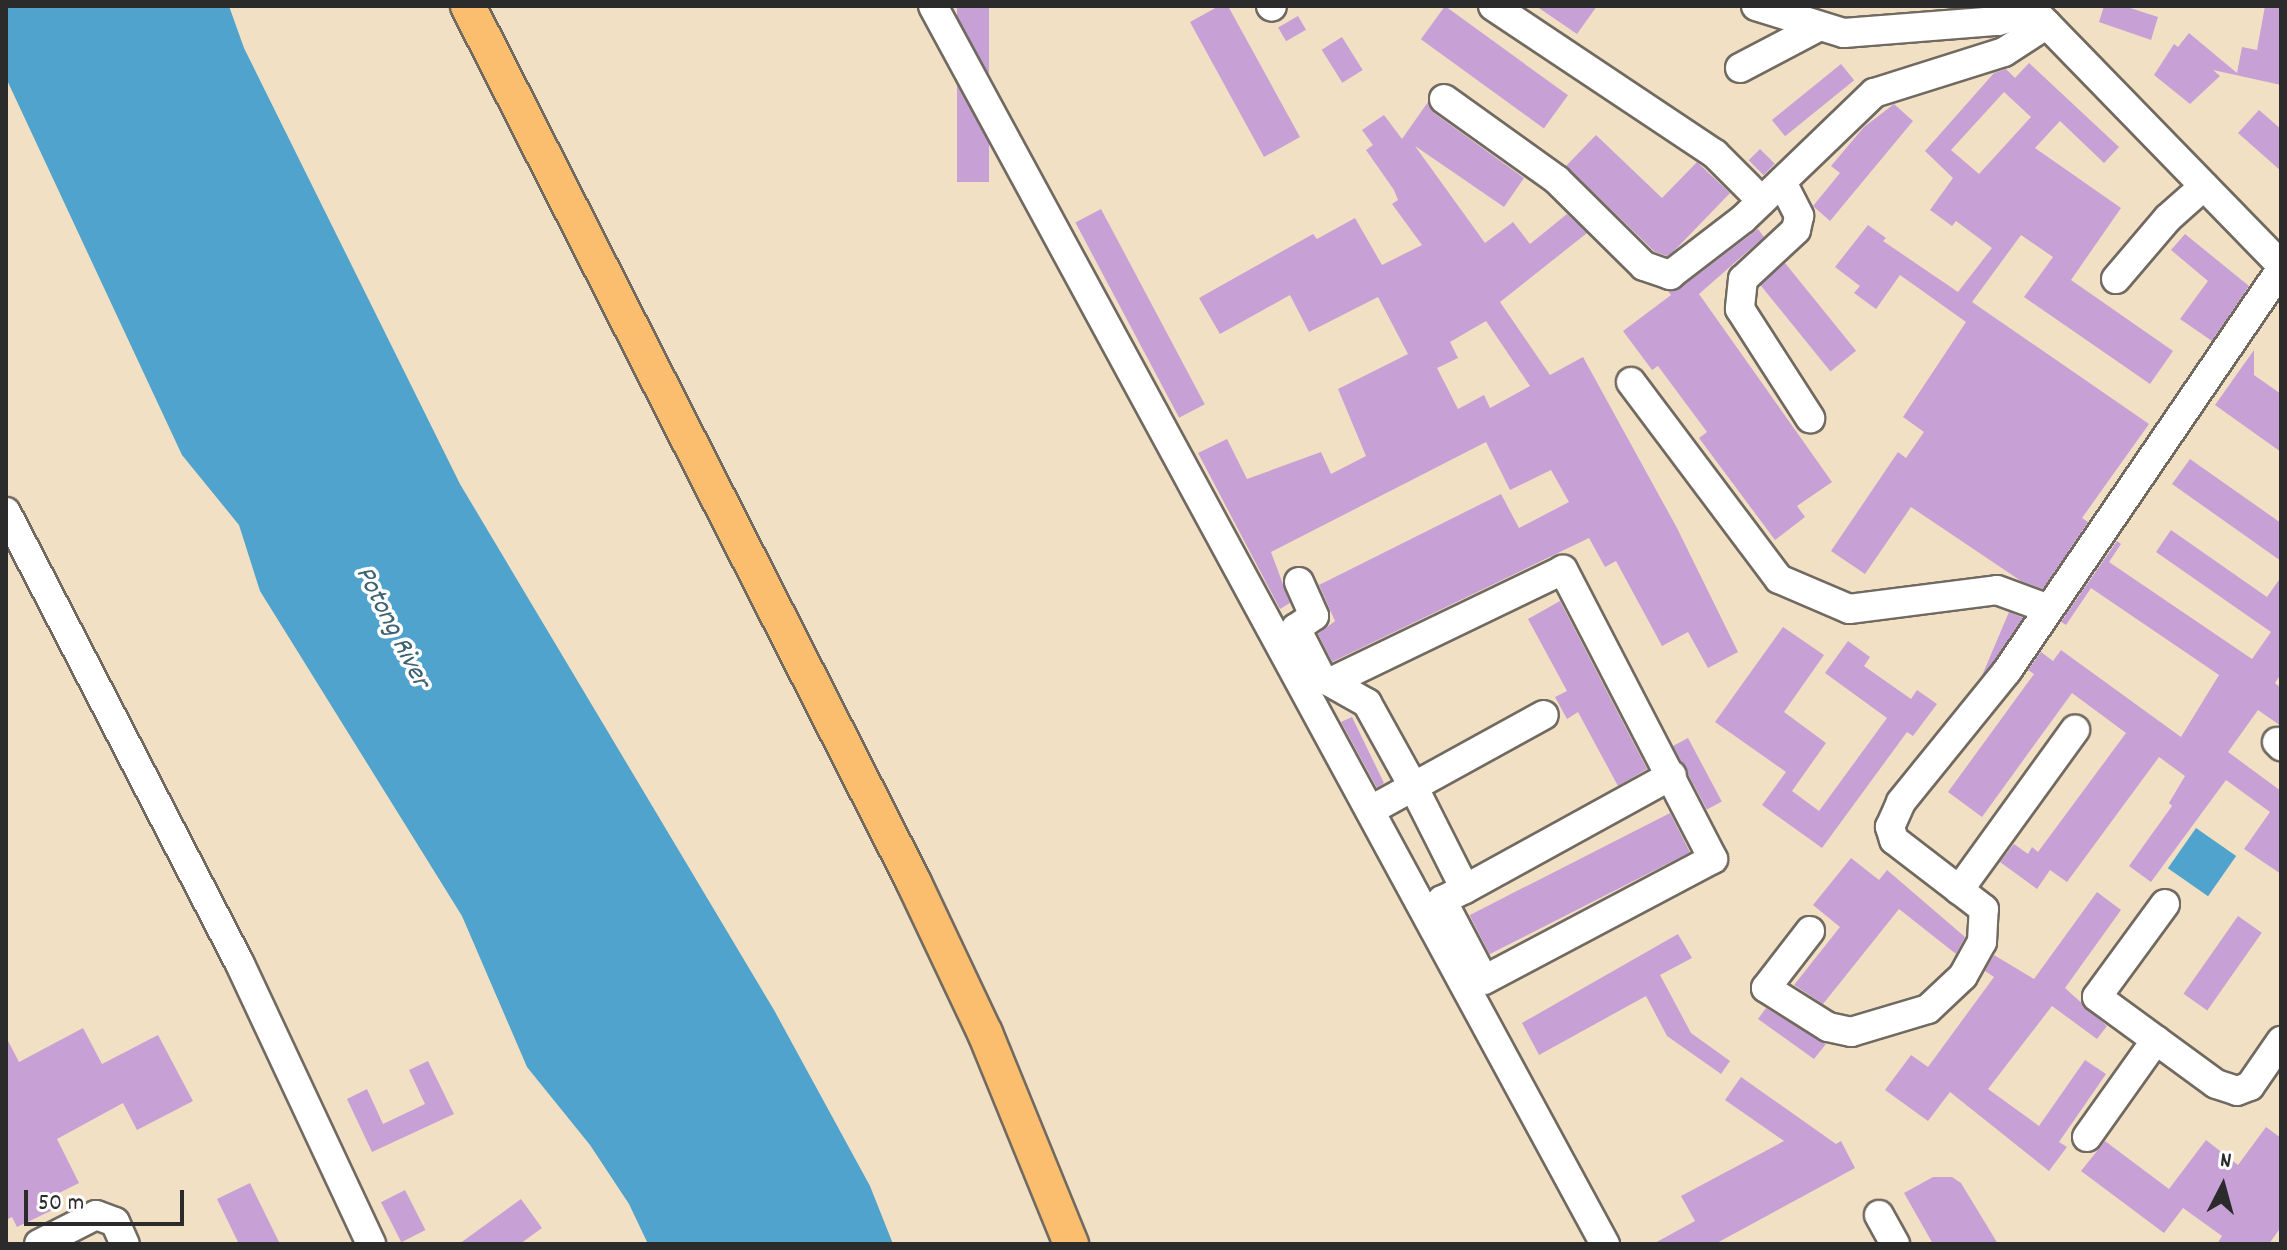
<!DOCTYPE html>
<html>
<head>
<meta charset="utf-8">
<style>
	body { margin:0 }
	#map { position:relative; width:2287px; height:1250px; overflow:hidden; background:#f2e0c4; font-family:Dekko,sans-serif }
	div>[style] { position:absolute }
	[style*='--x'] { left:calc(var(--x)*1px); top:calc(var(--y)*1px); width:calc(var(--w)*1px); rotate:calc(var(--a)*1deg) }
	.water>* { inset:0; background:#50a3cc; transform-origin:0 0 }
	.building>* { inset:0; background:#c7a1d5; transform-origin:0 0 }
	.roads { filter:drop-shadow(2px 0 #716a61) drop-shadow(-2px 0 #716a61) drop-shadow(0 2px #716a61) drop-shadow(0 -2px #716a61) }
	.minor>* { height:28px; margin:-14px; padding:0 14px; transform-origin:14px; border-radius:14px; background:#fff }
	.major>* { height:34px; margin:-17px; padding:0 17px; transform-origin:17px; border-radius:17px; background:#fbbd6e }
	span { translate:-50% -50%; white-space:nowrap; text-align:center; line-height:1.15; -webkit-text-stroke:7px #fff; paint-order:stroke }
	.water-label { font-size:28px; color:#3c6173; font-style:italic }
	.frame { position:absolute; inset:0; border:8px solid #2b2b2b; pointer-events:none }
	.north { position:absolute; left:2183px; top:1146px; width:80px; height:80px; -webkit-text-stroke:6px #fff; paint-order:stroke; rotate:6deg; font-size:22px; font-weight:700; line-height:32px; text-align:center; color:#2b2b2b }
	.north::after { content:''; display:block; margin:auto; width:28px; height:36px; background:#2b2b2b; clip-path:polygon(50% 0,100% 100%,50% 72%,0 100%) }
	.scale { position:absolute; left:24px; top:1190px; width:160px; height:36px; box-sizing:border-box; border:4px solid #2b2b2b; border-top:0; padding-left:10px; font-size:24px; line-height:28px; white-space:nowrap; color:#2b2b2b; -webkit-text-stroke:6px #fff; paint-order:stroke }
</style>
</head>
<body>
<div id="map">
	<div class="water">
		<div style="clip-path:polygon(6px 6px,229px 6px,244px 48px,460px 484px,774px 1010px,870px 1186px,893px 1244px,648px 1244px,629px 1204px,590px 1145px,527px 1067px,462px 916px,260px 591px,239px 525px,182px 455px,6px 78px)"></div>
		<div style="left:2196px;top:828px;width:49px;height:49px;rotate:35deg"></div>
	</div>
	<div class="building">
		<div style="left:957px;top:6px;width:32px;height:176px"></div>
		<div style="clip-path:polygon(1219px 6px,1228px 6px,1300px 137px,1264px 157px,1190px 22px)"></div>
		<div style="left:1445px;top:6px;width:152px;height:41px;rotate:36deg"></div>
		<div style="clip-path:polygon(1536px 6px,1597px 6px,1577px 34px)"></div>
		<div style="clip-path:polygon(2104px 6px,2124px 6px,2158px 17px,2151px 40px,2099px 22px)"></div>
		<div style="clip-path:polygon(2265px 6px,2281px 6px,2281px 85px,2213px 70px,2220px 76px,2190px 104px,2154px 75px,2174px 44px,2178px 47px,2189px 33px,2237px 73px,2242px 47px,2257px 50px)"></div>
		<div style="left:1298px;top:16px;width:16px;height:23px;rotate:60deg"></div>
		<div style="left:1342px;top:37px;width:39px;height:24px;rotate:58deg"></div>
		<div style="clip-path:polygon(evenodd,2029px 63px,2119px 147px,2104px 163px,2060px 121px,2035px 148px,2121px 208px,2071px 280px,2173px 351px,2150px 384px,2024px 297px,2053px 257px,2021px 235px,1972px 302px,2149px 424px,2082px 518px,2088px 522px,2043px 589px,2021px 581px,1911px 507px,1865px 574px,1831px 551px,1898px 452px,1906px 458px,1924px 432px,1903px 417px,1966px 322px,1900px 275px,1876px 309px,1854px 293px,1860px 286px,1835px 267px,1868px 225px,1886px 238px,1883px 241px,1958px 292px,1992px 248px,1956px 221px,1952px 226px,1930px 210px,1953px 178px,1925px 151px,1994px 73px,2006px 69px,2015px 78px,2029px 63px,2004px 92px,2031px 117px,1979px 174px,1951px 150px,2004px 92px)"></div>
		<div style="left:1841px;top:64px;width:21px;height:89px;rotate:51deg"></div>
		<div style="clip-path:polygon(evenodd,1428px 102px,1434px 113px,1524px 178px,1504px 207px,1415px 146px,1485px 243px,1513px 222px,1530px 244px,1567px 214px,1587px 233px,1500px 302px,1550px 375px,1583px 357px,1677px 528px,1738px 652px,1708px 668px,1688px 632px,1662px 646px,1616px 561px,1605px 567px,1589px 538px,1332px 662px,1318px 634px,1335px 621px,1319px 585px,1501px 494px,1519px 528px,1569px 502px,1551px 470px,1510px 490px,1486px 442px,1271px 552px,1290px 603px,1280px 609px,1198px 453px,1227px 439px,1247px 479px,1321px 452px,1331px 474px,1366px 456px,1338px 389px,1408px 354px,1378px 297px,1309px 332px,1290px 295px,1220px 334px,1199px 298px,1313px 234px,1317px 239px,1355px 218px,1382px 265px,1422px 245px,1392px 204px,1398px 200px,1394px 190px,1366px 150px,1373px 145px,1362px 130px,1384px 115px,1402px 139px,1428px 102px,1486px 321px,1530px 386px,1490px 408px,1484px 395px,1458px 409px,1437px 368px,1458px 358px,1450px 342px,1486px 321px)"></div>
		<div style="clip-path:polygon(1894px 104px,1913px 121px,1830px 221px,1813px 206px,1840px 173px,1831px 166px,1864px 127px)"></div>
		<div style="clip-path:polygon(2259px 110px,2281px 129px,2281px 171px,2238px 133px)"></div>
		<div style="clip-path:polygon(1596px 135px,1662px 198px,1697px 162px,1730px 193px,1674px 251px,1667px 256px,1655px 252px,1566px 166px)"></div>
		<div style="left:1760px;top:149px;width:21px;height:16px;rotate:45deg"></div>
		<div style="left:1101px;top:209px;width:221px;height:29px;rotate:62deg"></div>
		<div style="clip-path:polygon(1758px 229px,1764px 237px,1699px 294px,1832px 482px,1797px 506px,1805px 517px,1775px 540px,1699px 438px,1707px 432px,1658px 366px,1652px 370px,1623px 331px,1671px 295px,1668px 291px,1680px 288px)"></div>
		<div style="clip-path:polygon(2185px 234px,2249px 286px,2212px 341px,2180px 319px,2208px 281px,2171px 250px)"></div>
		<div style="left:1785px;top:263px;width:113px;height:33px;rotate:51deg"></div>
		<div style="clip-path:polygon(2254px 350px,2254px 375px,2281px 394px,2281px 452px,2215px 405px)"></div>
		<div style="clip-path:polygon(2190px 459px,2281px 523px,2281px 561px,2172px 484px)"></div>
		<div style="clip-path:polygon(2171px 530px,2267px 597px,2281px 577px,2281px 674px,2275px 683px,2281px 688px,2281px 726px,2258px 710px,2228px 752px,2281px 791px,2281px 874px,2244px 849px,2270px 812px,2226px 780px,2151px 882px,2129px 866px,2172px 806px,2169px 803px,2185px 776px,2159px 757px,2067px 882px,2050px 870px,2037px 889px,2000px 862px,2014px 844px,2028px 854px,2032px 847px,2038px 852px,2126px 733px,2072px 693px,1982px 817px,1948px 792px,2034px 674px,2028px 670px,2041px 652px,2053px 661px,2061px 650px,2181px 737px,2219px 675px,2091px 588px,2066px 625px,2061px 622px,2117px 541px,2121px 544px,2109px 562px,2252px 659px,2271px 632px,2156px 552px)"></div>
		<div style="clip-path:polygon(1560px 601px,1647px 769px,1618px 786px,1578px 712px,1567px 719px,1555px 697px,1567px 691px,1528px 619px)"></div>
		<div style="left:2009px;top:612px;width:15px;height:91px;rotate:23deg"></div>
		<div style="clip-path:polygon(1783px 627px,1824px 655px,1784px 712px,1826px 743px,1792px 791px,1819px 811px,1887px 718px,1825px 673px,1848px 641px,1870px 657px,1864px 666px,1911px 699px,1917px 690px,1937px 704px,1913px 736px,1907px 732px,1822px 848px,1762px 805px,1786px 772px,1715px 722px)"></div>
		<div style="clip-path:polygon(1352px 717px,1384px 783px,1377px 788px,1341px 722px)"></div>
		<div style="left:1688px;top:738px;width:72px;height:17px;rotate:62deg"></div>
		<div style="left:1670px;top:813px;width:44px;height:225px;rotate:63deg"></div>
		<div style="clip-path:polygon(1851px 858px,1879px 880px,1887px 870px,1965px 937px,1956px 954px,1899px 909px,1823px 1004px,1794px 985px,1840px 927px,1813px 905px)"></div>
		<div style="clip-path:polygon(2097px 892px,2121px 910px,2065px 988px,2107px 1026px,2097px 1039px,2052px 1006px,1988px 1089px,2039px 1126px,2085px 1060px,2106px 1074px,2059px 1142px,2067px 1147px,2049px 1171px,1950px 1092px,1928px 1121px,1885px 1090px,1911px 1055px,1928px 1067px,1994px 977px,1985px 971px,1994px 955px,2034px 979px)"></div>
		<div style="left:2238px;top:916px;width:29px;height:95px;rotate:35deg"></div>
		<div style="clip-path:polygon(1678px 934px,1692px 958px,1660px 975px,1691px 1033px,1730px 1061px,1721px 1074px,1667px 1036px,1646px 996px,1539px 1055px,1522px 1023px)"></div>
		<div style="clip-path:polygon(1766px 1008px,1826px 1044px,1814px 1059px,1758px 1019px)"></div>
		<div style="clip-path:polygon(83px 1028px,102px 1064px,158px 1035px,193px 1101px,137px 1130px,123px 1103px,57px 1139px,79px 1183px,55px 1195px,61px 1206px,17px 1227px,12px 1217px,6px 1220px,6px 1037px,19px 1062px)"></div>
		<div style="clip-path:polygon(428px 1061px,454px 1114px,372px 1152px,347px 1099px,367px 1089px,383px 1124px,425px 1104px,409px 1070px)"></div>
		<div style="clip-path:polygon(1741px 1077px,1836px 1144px,1841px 1141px,1855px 1168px,1715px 1244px,1653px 1244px,1695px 1221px,1681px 1196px,1784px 1141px,1725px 1100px)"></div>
		<div style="clip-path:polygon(2266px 1127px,2281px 1138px,2281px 1227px,2269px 1244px,2217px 1244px,2222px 1236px,2183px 1208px,2164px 1233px,2081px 1171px,2105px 1141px,2169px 1189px,2206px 1140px,2238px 1165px)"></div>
		<div style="clip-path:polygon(1933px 1177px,1952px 1177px,1961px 1183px,1998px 1244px,1933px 1244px,1904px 1193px)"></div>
		<div style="clip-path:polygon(250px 1183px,280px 1244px,239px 1244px,217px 1199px)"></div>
		<div style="left:405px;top:1190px;width:45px;height:27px;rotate:63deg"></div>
		<div style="clip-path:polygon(521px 1199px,542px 1228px,520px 1244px,459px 1244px)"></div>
	</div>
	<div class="roads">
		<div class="minor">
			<div style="--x:933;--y:6;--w:1409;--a:61.51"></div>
			<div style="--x:1271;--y:6;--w:1;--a:45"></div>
			<div style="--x:1493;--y:6;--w:267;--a:33.7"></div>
			<div style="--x:1715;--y:154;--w:66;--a:45"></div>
			<div style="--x:1756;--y:6;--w:92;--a:17.1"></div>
			<div style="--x:1844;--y:33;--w:154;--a:-4.5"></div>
			<div style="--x:1998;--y:21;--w:37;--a:-17"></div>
			<div style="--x:2029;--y:6;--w:361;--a:45.8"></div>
			<div style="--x:1740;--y:68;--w:88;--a:-27.7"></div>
			<div style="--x:1444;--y:99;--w:139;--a:35.6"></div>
			<div style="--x:1557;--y:180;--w:122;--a:44.7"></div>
			<div style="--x:1644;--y:266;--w:28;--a:19"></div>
			<div style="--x:1670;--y:275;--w:92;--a:-37.5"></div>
			<div style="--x:1743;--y:219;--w:182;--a:-43.9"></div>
			<div style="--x:1874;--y:93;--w:136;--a:-17.5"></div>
			<div style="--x:2004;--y:52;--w:51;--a:-33.1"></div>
			<div style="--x:1782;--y:182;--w:38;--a:63"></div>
			<div style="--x:1799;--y:216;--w:14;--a:102"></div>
			<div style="--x:1796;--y:230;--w:72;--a:137.2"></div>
			<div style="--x:1743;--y:279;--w:30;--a:96"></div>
			<div style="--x:1740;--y:309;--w:130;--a:57.3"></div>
			<div style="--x:2116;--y:279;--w:80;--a:-49.6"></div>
			<div style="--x:2168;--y:218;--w:48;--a:-41.6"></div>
			<div style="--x:1631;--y:382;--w:246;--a:53.1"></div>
			<div style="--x:1779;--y:579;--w:76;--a:23.2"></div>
			<div style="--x:1849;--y:609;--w:149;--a:-7.3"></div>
			<div style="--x:1997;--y:590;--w:52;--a:20.2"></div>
			<div style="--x:6;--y:512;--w:509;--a:62.63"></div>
			<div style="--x:240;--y:964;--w:309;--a:64.9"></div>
			<div style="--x:1299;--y:582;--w:37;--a:66"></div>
			<div style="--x:1314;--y:616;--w:22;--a:146"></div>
			<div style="--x:1296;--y:628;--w:55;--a:63"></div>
			<div style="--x:1321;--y:677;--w:53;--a:29.5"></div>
			<div style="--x:1367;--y:703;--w:95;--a:61"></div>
			<div style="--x:1413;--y:786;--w:115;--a:63.2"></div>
			<div style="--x:1465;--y:889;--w:25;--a:154"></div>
			<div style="--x:1442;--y:900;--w:90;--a:62.3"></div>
			<div style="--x:1484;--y:980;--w:259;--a:-27.9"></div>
			<div style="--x:1713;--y:859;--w:326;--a:-117.4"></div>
			<div style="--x:1563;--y:570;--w:256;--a:154.3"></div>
			<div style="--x:2277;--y:742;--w:6;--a:45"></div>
			<div style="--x:1371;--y:810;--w:197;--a:-28.8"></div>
			<div style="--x:1465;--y:889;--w:236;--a:-28.8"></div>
			<div style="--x:1959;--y:890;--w:198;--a:-54.1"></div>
			<div style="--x:2165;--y:904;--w:115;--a:126.2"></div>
			<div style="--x:2097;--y:997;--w:147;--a:36.2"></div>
			<div style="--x:2216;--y:1084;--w:22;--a:18"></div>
			<div style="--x:2237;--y:1091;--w:14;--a:-21"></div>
			<div style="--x:2250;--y:1086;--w:55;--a:-55.4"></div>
			<div style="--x:1810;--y:931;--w:72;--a:127.7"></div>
			<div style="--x:1766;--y:988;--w:73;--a:32.2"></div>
			<div style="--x:1828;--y:1027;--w:24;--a:12"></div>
			<div style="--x:1851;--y:1032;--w:80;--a:-16.6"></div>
			<div style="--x:1928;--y:1009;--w:48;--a:-43.3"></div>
			<div style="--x:1963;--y:976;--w:39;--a:-61"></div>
			<div style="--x:1982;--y:942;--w:33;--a:-87"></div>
			<div style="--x:1984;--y:909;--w:113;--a:-142.5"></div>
			<div style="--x:1894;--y:840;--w:14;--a:-107"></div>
			<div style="--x:1890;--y:827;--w:27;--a:-66"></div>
			<div style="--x:1901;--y:802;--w:169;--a:-51"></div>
			<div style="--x:2007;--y:671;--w:486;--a:-55.7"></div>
			<div style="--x:2087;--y:1137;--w:119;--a:-54.6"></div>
			<div style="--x:1879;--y:1215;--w:33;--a:61"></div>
			<div style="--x:39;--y:1244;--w:64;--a:-27"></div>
			<div style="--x:96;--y:1215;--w:20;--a:20"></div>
			<div style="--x:115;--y:1222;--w:24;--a:66"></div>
		</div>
		<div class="major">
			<div style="--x:468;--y:6;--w:984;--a:63.04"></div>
			<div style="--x:914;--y:883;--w:166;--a:64.7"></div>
			<div style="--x:985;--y:1033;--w:228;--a:67.8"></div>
		</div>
	</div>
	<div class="water-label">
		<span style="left:391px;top:628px;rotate:63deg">Potong River</span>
	</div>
	<div class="frame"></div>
	<div class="north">N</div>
	<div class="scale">50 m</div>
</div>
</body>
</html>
